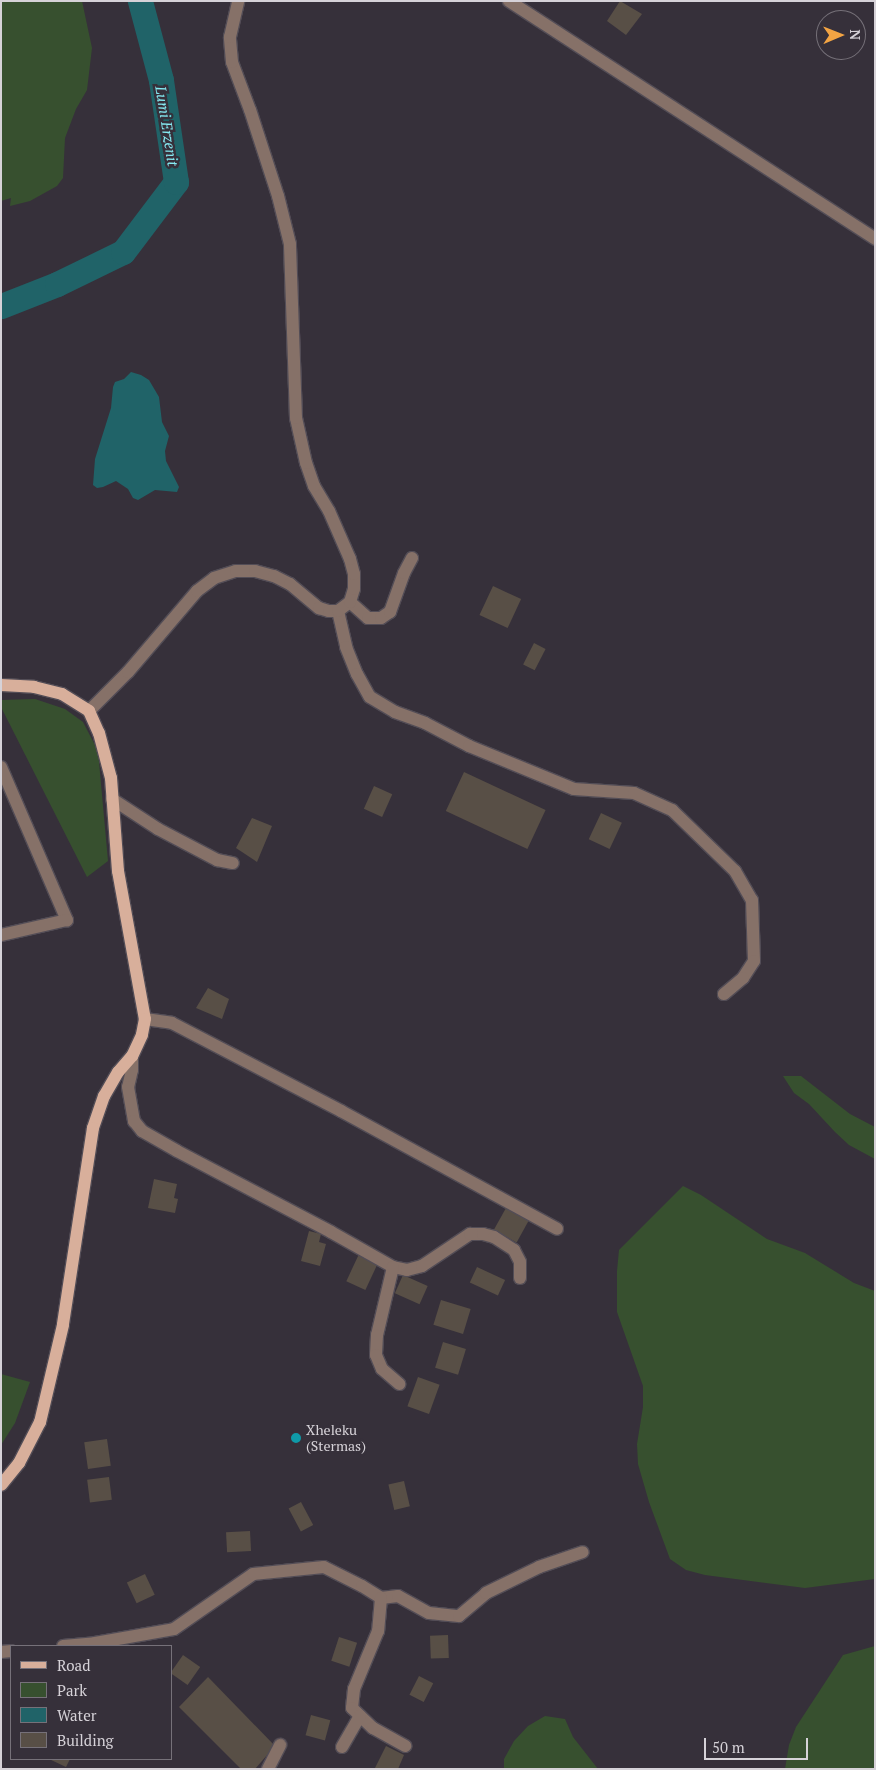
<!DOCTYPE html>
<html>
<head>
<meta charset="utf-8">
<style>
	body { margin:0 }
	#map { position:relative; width:876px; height:1770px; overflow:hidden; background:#36303a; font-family:"PT Serif",serif }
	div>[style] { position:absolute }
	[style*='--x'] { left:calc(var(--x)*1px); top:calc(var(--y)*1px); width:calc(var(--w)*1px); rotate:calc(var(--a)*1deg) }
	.green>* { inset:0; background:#37502f }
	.water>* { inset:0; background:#206368 }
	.river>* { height:25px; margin:-12.5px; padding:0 12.5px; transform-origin:12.5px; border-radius:12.5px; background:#206368 }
	.building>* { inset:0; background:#584f46; transform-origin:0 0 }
	.roads { filter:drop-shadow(1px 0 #534d56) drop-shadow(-1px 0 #534d56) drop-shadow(0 1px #534d56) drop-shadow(0 -1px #534d56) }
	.minor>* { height:12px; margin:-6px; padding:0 6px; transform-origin:6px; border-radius:6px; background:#867168 }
	.major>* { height:12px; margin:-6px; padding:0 6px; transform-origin:6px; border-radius:6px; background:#d8af9b }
	.dots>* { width:14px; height:14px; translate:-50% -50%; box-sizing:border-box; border:2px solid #36303a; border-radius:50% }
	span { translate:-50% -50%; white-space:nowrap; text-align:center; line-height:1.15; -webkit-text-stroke:5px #36303a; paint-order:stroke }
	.poi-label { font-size:14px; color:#d6d2d8 }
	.left { translate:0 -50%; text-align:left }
	.water-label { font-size:15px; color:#86ebf3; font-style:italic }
	.frame { position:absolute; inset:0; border:2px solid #d6d2d8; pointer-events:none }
	.legend { position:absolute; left:10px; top:1645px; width:162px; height:115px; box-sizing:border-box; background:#36303a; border:1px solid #767179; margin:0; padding:6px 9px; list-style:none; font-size:15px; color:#d6d2d8 }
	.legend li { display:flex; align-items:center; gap:10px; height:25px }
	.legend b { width:25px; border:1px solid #767179 }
	.north { position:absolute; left:816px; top:10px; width:50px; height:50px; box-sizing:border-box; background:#36303a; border:1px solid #767179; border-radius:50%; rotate:89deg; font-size:14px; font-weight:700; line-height:20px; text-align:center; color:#d6d2d8 }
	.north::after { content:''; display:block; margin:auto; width:18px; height:22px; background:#f3a443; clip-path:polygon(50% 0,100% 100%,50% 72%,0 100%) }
	.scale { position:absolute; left:704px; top:1738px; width:104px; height:22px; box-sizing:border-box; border:2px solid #d6d2d8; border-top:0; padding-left:6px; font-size:15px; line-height:18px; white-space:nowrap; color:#d6d2d8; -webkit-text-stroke:4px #36303a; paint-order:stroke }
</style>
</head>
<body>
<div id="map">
	<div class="green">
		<div style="clip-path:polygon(1px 1px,82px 1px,92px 48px,87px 90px,76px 109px,65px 138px,63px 178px,57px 186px,30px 201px,10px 206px,11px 198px,1px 201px)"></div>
		<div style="clip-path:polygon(35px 699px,65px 709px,83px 722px,98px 751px,108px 861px,87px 877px,1px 707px,1px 700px)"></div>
		<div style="clip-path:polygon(783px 1076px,801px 1076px,850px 1114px,875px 1127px,875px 1159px,849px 1145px,835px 1132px,809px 1104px,794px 1093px)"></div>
		<div style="clip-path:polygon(683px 1186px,701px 1195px,767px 1239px,805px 1253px,854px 1283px,875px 1291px,875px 1579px,805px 1588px,705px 1575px,686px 1570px,670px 1559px,649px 1502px,638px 1464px,637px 1444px,643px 1407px,643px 1386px,617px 1312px,617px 1271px,619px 1250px)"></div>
		<div style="clip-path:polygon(1px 1374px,30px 1382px,15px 1423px,1px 1445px)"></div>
		<div style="clip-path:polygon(875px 1646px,875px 1769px,785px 1769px,789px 1745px,796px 1727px,843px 1655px)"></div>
		<div style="clip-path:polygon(545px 1716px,565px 1719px,573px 1737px,598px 1769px,504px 1769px,504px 1759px,514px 1741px,528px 1726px)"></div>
	</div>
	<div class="water">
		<div style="clip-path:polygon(131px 372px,141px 375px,149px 380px,159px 397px,162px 422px,169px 436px,165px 451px,166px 461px,179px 487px,177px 492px,155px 490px,138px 500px,133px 498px,128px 489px,116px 481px,103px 487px,97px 488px,93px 485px,95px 459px,111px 408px,113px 387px,115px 382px,124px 379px)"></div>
	</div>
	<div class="river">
		<div style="--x:1;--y:306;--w:60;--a:-21.4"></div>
		<div style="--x:57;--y:284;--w:73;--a:-25.9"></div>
		<div style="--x:123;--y:252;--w:88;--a:-52.9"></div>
		<div style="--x:176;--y:182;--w:103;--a:-98.4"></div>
		<div style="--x:161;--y:80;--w:82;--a:-104.9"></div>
	</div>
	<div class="building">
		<div style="clip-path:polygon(620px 1px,642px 14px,626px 35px,607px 21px)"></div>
		<div style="left:493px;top:586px;width:31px;height:32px;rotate:25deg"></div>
		<div style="left:534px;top:643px;width:13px;height:24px;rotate:27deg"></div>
		<div style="left:464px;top:772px;width:90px;height:43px;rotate:25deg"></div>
		<div style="left:374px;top:786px;width:20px;height:25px;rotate:24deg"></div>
		<div style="left:601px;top:813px;width:23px;height:29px;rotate:25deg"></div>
		<div style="clip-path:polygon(252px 818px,272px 826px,257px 862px,236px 848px)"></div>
		<div style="clip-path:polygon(208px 988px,229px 999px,222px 1019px,196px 1008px)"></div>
		<div style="clip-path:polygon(154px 1179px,177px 1184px,174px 1198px,178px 1199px,175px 1213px,148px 1208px)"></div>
		<div style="left:506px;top:1208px;width:26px;height:25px;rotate:29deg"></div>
		<div style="clip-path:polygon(309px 1231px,321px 1234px,319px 1242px,326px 1244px,320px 1266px,301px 1261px)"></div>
		<div style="left:359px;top:1254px;width:21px;height:30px;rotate:25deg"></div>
		<div style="left:477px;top:1267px;width:31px;height:17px;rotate:25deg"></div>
		<div style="left:403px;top:1275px;width:27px;height:20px;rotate:24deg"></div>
		<div style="left:441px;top:1300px;width:31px;height:26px;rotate:17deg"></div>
		<div style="left:443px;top:1342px;width:24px;height:27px;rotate:17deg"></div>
		<div style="left:418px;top:1377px;width:23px;height:31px;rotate:20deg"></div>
		<div style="left:107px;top:1439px;width:27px;height:23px;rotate:82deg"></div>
		<div style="left:109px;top:1477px;width:23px;height:22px;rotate:83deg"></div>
		<div style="left:404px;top:1481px;width:26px;height:16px;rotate:77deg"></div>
		<div style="left:301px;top:1502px;width:26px;height:14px;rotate:62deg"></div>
		<div style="left:250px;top:1531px;width:20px;height:24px;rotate:87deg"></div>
		<div style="left:145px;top:1574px;width:23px;height:20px;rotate:65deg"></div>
		<div style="left:448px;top:1635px;width:23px;height:18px;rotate:88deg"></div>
		<div style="left:339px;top:1637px;width:19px;height:25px;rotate:18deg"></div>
		<div style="left:183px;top:1655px;width:21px;height:22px;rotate:35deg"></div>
		<div style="left:419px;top:1676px;width:16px;height:21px;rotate:27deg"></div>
		<div style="clip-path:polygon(208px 1677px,275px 1746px,255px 1769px,241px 1769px,179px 1707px)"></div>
		<div style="left:311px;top:1715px;width:20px;height:21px;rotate:15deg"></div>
		<div style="clip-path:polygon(386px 1746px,404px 1755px,398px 1769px,375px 1768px)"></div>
		<div style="clip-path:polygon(49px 1759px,70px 1759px,66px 1767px)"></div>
	</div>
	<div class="roads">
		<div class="minor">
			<div style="--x:509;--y:1;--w:437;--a:33"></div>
			<div style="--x:350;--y:602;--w:24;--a:42"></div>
			<div style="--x:368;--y:618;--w:13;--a:0"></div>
			<div style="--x:381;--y:618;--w:11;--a:-34"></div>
			<div style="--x:390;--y:612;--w:41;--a:-70.3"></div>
			<div style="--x:404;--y:573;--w:17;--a:-62"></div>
			<div style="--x:338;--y:611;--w:37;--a:77"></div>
			<div style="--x:346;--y:647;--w:29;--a:68"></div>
			<div style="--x:357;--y:674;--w:26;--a:61"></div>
			<div style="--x:370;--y:697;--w:29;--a:31"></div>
			<div style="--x:395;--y:712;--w:32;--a:20"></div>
			<div style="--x:425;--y:723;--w:50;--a:27.6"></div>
			<div style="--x:469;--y:746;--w:113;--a:22.3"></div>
			<div style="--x:574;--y:789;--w:60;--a:3.8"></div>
			<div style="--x:634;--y:793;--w:42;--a:24.1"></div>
			<div style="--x:672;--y:810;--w:88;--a:44.1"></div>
			<div style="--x:735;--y:871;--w:34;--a:60"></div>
			<div style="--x:752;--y:900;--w:61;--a:88.1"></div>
			<div style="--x:754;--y:961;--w:20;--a:123"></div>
			<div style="--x:743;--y:978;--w:25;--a:140"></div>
			<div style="--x:89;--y:711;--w:55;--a:-45"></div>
			<div style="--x:128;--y:672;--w:106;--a:-49.6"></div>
			<div style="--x:197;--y:591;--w:21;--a:-37"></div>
			<div style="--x:214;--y:578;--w:23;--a:-18"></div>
			<div style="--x:236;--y:571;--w:19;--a:0"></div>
			<div style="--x:255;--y:571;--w:20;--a:15"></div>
			<div style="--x:274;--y:576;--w:18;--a:27"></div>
			<div style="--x:290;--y:584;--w:38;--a:40"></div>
			<div style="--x:319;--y:608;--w:10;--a:17"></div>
			<div style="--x:329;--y:611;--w:9;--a:0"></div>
			<div style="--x:338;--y:611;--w:15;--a:-37"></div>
			<div style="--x:350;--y:602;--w:14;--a:-73"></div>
			<div style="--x:354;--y:589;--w:15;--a:-90"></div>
			<div style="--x:354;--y:574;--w:16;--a:-105"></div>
			<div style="--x:350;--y:559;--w:52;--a:-113.6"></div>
			<div style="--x:329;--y:511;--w:29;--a:-121"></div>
			<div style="--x:314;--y:486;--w:24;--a:-109"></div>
			<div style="--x:306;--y:463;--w:46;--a:-102.5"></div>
			<div style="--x:296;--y:418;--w:174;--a:-92"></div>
			<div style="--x:290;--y:244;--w:49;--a:-104"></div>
			<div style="--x:278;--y:196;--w:90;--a:-108"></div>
			<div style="--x:250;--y:110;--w:51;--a:-110.6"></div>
			<div style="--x:232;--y:62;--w:25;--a:-95"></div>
			<div style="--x:230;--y:37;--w:37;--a:-77"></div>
			<div style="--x:1;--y:767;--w:167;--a:66.7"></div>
			<div style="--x:67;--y:920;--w:68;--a:167.2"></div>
			<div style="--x:112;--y:799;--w:55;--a:33.1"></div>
			<div style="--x:158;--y:829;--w:67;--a:27.7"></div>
			<div style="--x:217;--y:860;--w:16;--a:11"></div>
			<div style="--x:145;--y:1019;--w:27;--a:8"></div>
			<div style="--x:172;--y:1023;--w:191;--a:27.5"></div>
			<div style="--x:341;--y:1111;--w:246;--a:28.6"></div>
			<div style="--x:132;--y:1056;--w:14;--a:90"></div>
			<div style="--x:132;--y:1070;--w:17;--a:103"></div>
			<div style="--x:128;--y:1087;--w:35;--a:80"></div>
			<div style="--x:134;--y:1121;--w:13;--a:51"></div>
			<div style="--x:142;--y:1131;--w:40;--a:29.7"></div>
			<div style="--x:177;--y:1151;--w:174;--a:27.7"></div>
			<div style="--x:331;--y:1232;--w:71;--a:29.4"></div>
			<div style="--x:393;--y:1267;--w:14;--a:12"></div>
			<div style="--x:407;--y:1270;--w:16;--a:-15"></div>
			<div style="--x:422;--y:1266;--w:58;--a:-33.7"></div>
			<div style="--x:470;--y:1234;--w:13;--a:0"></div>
			<div style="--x:483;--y:1234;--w:11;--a:15"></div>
			<div style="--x:494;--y:1237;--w:24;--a:33"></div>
			<div style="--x:514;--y:1250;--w:13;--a:63"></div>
			<div style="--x:520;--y:1262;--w:16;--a:90"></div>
			<div style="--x:393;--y:1267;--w:70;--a:103.2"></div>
			<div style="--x:377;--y:1335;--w:20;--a:93"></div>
			<div style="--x:376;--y:1355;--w:15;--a:67"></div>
			<div style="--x:382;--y:1369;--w:23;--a:41"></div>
			<div style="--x:381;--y:1598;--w:17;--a:-7"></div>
			<div style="--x:398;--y:1596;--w:35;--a:29"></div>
			<div style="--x:429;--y:1613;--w:30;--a:6"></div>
			<div style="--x:459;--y:1616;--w:35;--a:-40"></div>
			<div style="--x:486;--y:1593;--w:59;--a:-26.1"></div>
			<div style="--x:539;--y:1567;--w:46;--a:-18.8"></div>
			<div style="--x:63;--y:1646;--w:32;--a:-5"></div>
			<div style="--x:95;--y:1643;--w:80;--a:-10"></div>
			<div style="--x:174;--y:1629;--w:96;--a:-34.8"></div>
			<div style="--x:253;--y:1574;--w:71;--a:-5.6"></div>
			<div style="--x:324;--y:1567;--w:42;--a:26.6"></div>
			<div style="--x:362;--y:1586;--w:22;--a:32"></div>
			<div style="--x:381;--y:1598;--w:33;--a:95"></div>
			<div style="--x:378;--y:1631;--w:63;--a:112.5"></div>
			<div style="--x:354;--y:1689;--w:19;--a:96"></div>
			<div style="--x:352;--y:1708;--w:29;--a:44"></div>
			<div style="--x:373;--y:1728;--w:37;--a:29"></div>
			<div style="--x:1;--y:1652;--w:10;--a:-6"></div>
			<div style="--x:342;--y:1747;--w:36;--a:-60"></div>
			<div style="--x:268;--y:1769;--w:27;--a:-63"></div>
		</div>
		<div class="major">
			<div style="--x:1;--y:685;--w:33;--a:3"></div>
			<div style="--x:34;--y:687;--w:29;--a:14"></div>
			<div style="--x:62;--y:694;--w:32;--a:32"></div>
			<div style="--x:89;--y:711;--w:24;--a:66"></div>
			<div style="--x:99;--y:733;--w:47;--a:75.1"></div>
			<div style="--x:111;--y:778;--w:93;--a:85.7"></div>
			<div style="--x:118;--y:871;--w:150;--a:79.7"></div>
			<div style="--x:145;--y:1019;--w:16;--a:101"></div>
			<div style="--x:142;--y:1035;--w:23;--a:115"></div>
			<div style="--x:132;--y:1056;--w:21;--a:131"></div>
			<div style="--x:118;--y:1072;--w:28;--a:120"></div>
			<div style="--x:104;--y:1096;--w:34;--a:109"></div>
			<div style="--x:93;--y:1128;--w:199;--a:98.7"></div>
			<div style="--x:63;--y:1325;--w:100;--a:103.3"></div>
			<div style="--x:40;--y:1422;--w:46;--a:117.1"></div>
			<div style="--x:19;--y:1463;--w:28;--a:129"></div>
		</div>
	</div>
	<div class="dots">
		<div style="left:296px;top:1438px;background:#0f9aa8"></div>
	</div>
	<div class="poi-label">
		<span class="left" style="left:306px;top:1438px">Xheleku<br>(Stermas)</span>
	</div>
	<div class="water-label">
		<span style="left:167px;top:126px;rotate:81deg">Lumi Erzenit</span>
	</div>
	<div class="frame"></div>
	<ul class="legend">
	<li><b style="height:6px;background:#d8af9b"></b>Road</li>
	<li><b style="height:14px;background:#37502f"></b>Park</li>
	<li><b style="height:14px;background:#206368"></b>Water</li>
	<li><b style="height:14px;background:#584f46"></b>Building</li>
	</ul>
	<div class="north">N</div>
	<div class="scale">50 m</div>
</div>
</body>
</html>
